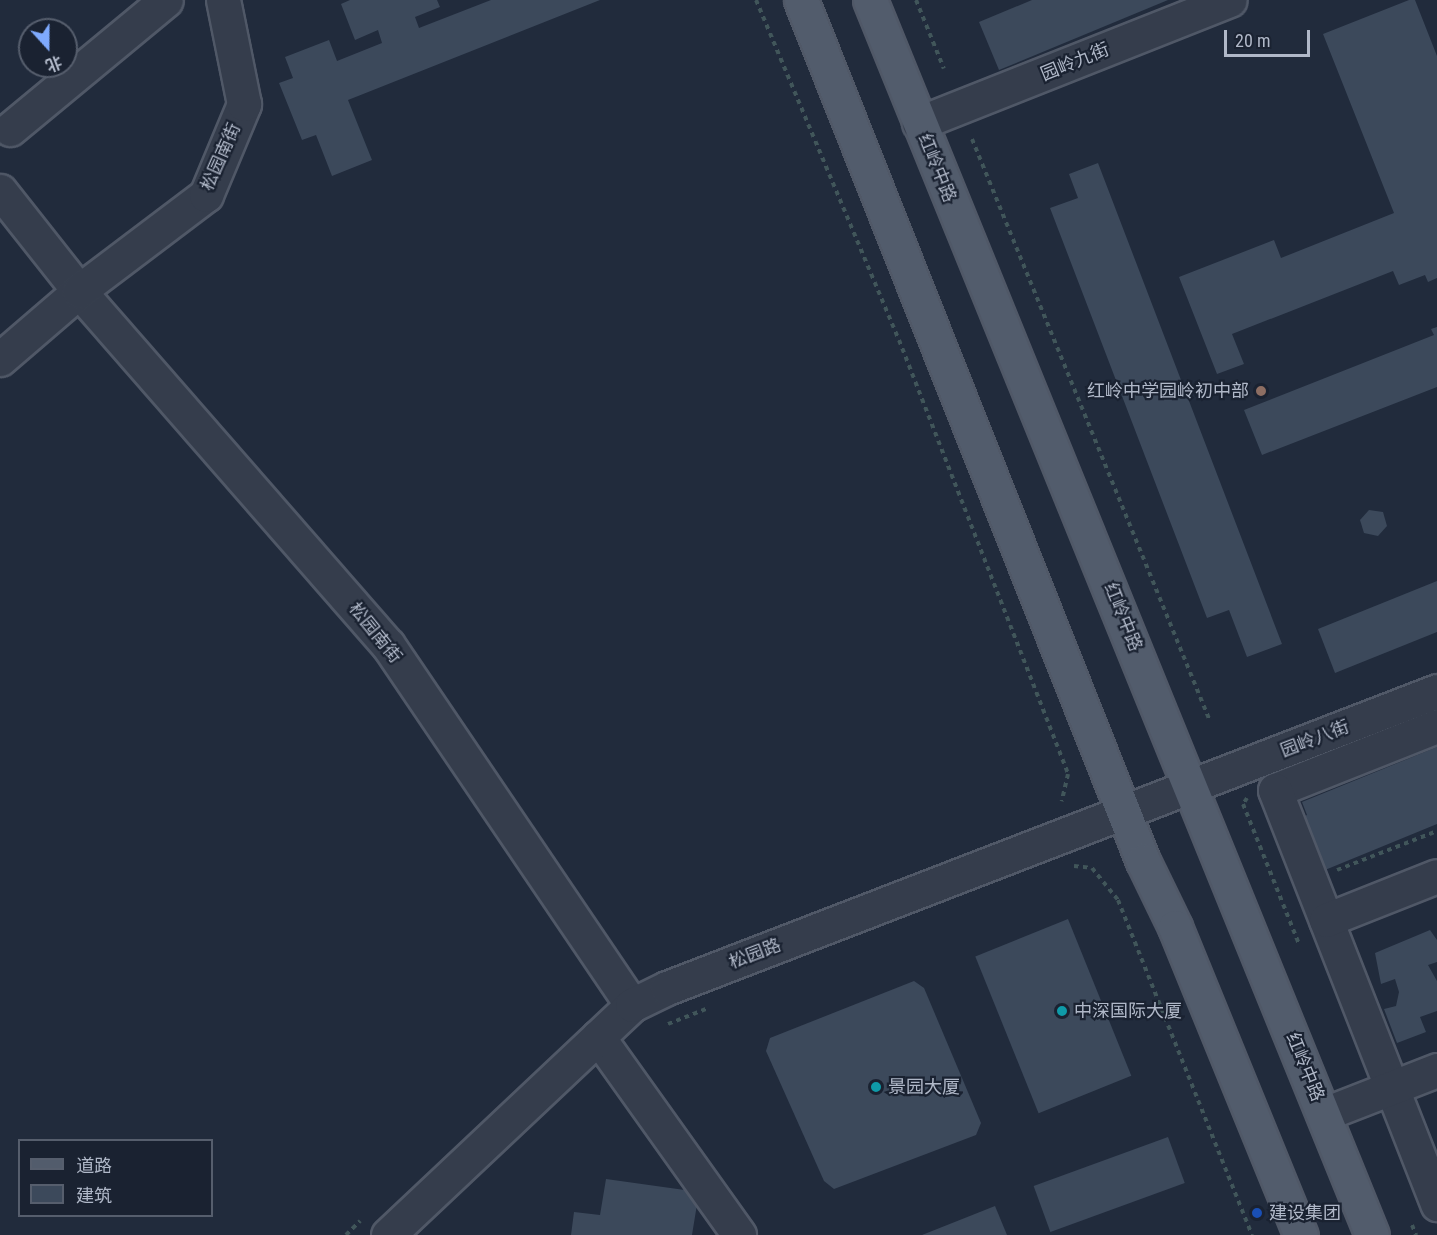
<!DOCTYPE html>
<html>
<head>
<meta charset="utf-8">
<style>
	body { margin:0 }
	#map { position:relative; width:1437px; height:1235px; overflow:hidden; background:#212b3c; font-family:"Roboto Condensed","Noto Sans SC",sans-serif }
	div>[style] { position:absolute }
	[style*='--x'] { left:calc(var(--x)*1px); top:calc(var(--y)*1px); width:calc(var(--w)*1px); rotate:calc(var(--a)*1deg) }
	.building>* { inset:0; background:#3c495b; transform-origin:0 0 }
	.path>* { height:4px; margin-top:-2px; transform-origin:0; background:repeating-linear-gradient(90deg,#41565a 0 4.5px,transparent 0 9px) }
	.roads { filter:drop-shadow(2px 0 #505867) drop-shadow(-2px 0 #505867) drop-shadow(0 2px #505867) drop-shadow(0 -2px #505867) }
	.minor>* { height:33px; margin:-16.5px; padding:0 16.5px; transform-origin:16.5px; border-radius:16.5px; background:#353d4c }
	.major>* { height:33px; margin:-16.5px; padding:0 16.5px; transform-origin:16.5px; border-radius:16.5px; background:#525c6c }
	.dots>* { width:16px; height:16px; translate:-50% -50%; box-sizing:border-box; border:3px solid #1a2231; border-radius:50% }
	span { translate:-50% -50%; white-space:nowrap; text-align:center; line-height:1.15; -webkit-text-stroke:4.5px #1a2231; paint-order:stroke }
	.street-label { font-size:18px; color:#b0b8c8 }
	.poi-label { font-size:18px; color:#b0b8c8 }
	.right { translate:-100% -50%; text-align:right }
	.left { translate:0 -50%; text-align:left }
	.legend { position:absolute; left:18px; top:1139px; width:195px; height:78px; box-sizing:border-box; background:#1a2231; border:2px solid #565e6d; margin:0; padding:8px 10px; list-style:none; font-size:18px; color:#b0b8c8 }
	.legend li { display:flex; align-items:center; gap:12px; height:30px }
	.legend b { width:30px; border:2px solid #565e6d }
	.north { position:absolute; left:18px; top:18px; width:60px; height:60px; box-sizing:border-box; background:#1a2231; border:2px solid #565e6d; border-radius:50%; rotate:159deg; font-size:16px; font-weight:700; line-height:24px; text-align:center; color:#b0b8c8 }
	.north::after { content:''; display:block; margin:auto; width:21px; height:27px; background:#7faafe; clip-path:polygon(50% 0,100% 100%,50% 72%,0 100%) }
	.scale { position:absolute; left:1224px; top:30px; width:86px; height:27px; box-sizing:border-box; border:3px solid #b0b8c8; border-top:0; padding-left:8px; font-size:18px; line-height:21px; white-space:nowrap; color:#b0b8c8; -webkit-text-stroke:4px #1a2231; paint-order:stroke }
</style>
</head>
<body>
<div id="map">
	<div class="building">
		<div style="clip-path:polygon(350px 0,437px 0,440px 7px,415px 17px,419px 28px,491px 0,600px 0,348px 100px,372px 160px,332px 176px,316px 135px,302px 140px,279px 83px,293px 78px,285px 57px,329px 40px,337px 61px,382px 43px,378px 30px,355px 40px,341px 4px)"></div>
		<div style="clip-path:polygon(1032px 0,1168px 0,999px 70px,979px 22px)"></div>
		<div style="clip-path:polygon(1409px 0,1415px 0,1437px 56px,1437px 278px,1428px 282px,1425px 275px,1399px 285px,1393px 271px,1232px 334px,1244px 364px,1217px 374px,1179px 277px,1274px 240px,1281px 258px,1394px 213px,1323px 34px)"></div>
		<div style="clip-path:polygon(1098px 163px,1282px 644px,1247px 657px,1229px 610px,1207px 618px,1050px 208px,1078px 198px,1069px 174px)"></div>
		<div style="clip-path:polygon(1437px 327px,1437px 387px,1262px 455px,1244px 410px,1434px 335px,1431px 329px)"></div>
		<div style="clip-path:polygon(1369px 510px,1383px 512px,1387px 526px,1378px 536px,1364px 533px,1360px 520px)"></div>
		<div style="clip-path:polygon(1437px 581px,1437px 632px,1335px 673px,1318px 629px)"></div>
		<div style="clip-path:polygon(1437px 747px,1437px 824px,1325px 870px,1316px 848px,1304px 853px,1292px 822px,1307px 815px,1302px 802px)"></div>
		<div style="left:1068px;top:919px;width:169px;height:100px;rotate:68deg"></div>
		<div style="clip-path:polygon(1430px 930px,1437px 940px,1437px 962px,1428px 965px,1437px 981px,1437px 1011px,1420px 1017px,1426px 1032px,1397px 1043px,1384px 1009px,1396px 1006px,1399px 992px,1395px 979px,1381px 984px,1375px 953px)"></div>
		<div style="clip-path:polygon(914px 981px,924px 988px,981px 1123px,976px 1135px,834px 1189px,824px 1181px,766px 1051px,770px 1038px)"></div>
		<div style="left:1168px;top:1137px;width:49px;height:143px;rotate:70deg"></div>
		<div style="clip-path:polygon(606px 1179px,699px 1192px,692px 1235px,571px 1235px,574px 1212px,600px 1215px)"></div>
		<div style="clip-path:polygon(995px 1206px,1007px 1235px,922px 1235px)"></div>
	</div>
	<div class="path">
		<div style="--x:756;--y:0;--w:369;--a:67.2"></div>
		<div style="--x:899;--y:340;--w:466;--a:68.7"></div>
		<div style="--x:1068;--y:774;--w:28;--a:103"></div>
		<div style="--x:916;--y:0;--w:74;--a:67.9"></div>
		<div style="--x:972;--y:139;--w:629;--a:67.76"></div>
		<div style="--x:1247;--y:798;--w:7;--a:124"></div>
		<div style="--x:1243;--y:804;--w:151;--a:68.2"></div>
		<div style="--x:1074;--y:866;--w:18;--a:6"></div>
		<div style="--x:1092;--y:868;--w:41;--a:50.9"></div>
		<div style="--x:1118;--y:900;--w:361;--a:68.2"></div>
		<div style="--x:1337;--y:870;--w:107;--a:-21.3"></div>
		<div style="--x:668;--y:1024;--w:41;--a:-21.5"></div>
		<div style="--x:1412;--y:1225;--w:11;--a:68"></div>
		<div style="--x:346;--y:1235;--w:20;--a:-45"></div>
	</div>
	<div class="roads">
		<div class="minor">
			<div style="--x:919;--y:123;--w:334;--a:-21.6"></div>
			<div style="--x:10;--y:129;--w:202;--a:-39.6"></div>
			<div style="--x:0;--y:191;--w:127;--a:51.7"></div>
			<div style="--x:79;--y:291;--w:470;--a:48.9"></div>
			<div style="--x:388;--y:645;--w:435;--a:55.9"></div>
			<div style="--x:0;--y:359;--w:104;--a:-40.7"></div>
			<div style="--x:79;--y:291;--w:159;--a:-37.1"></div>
			<div style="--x:206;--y:195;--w:99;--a:-67.3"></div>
			<div style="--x:244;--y:104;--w:106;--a:-101.4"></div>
			<div style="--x:1437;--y:726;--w:174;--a:158.4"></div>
			<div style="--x:1275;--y:790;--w:445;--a:68.6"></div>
			<div style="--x:1326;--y:920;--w:119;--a:-21.6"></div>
			<div style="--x:598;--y:1037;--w:243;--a:54.5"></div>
			<div style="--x:1324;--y:1114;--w:121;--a:-21.3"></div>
			<div style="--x:388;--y:1235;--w:335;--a:-43.3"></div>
			<div style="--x:632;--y:1005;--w:39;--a:-26"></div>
			<div style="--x:667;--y:988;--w:825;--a:-21.09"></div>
		</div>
		<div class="major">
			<div style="--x:801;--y:0;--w:926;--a:68.34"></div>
			<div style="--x:1143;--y:861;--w:73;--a:64.1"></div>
			<div style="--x:1175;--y:927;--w:333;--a:67.8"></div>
			<div style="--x:870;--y:0;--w:1333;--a:67.88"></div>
		</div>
	</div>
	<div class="dots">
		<div style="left:1261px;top:391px;background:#8d6e63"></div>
		<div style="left:1062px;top:1011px;background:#0f9aa8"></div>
		<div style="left:876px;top:1087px;background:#0f9aa8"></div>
		<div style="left:1257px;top:1213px;background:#1a4fb4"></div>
	</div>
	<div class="street-label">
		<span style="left:1075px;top:62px;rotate:-22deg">园岭九街</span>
		<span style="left:221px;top:157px;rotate:-66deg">松园南街</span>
		<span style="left:937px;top:168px;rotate:68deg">红岭中路</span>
		<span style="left:1123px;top:617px;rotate:68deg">红岭中路</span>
		<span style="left:375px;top:633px;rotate:51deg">松园南街</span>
		<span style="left:1315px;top:739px;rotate:-21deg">园岭八街</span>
		<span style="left:755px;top:954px;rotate:-21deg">松园路</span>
		<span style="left:1305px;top:1067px;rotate:68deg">红岭中路</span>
	</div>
	<div class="poi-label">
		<span class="right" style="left:1249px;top:391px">红岭中学园岭初中部</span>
		<span class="left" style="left:1074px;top:1011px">中深国际大厦</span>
		<span class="left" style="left:888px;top:1087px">景园大厦</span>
		<span class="left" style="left:1269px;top:1213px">建设集团</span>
	</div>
	<ul class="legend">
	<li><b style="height:8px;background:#525c6c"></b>道路</li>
	<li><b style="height:16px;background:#3c495b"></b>建筑</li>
	</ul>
	<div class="north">北</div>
	<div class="scale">20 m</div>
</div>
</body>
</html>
